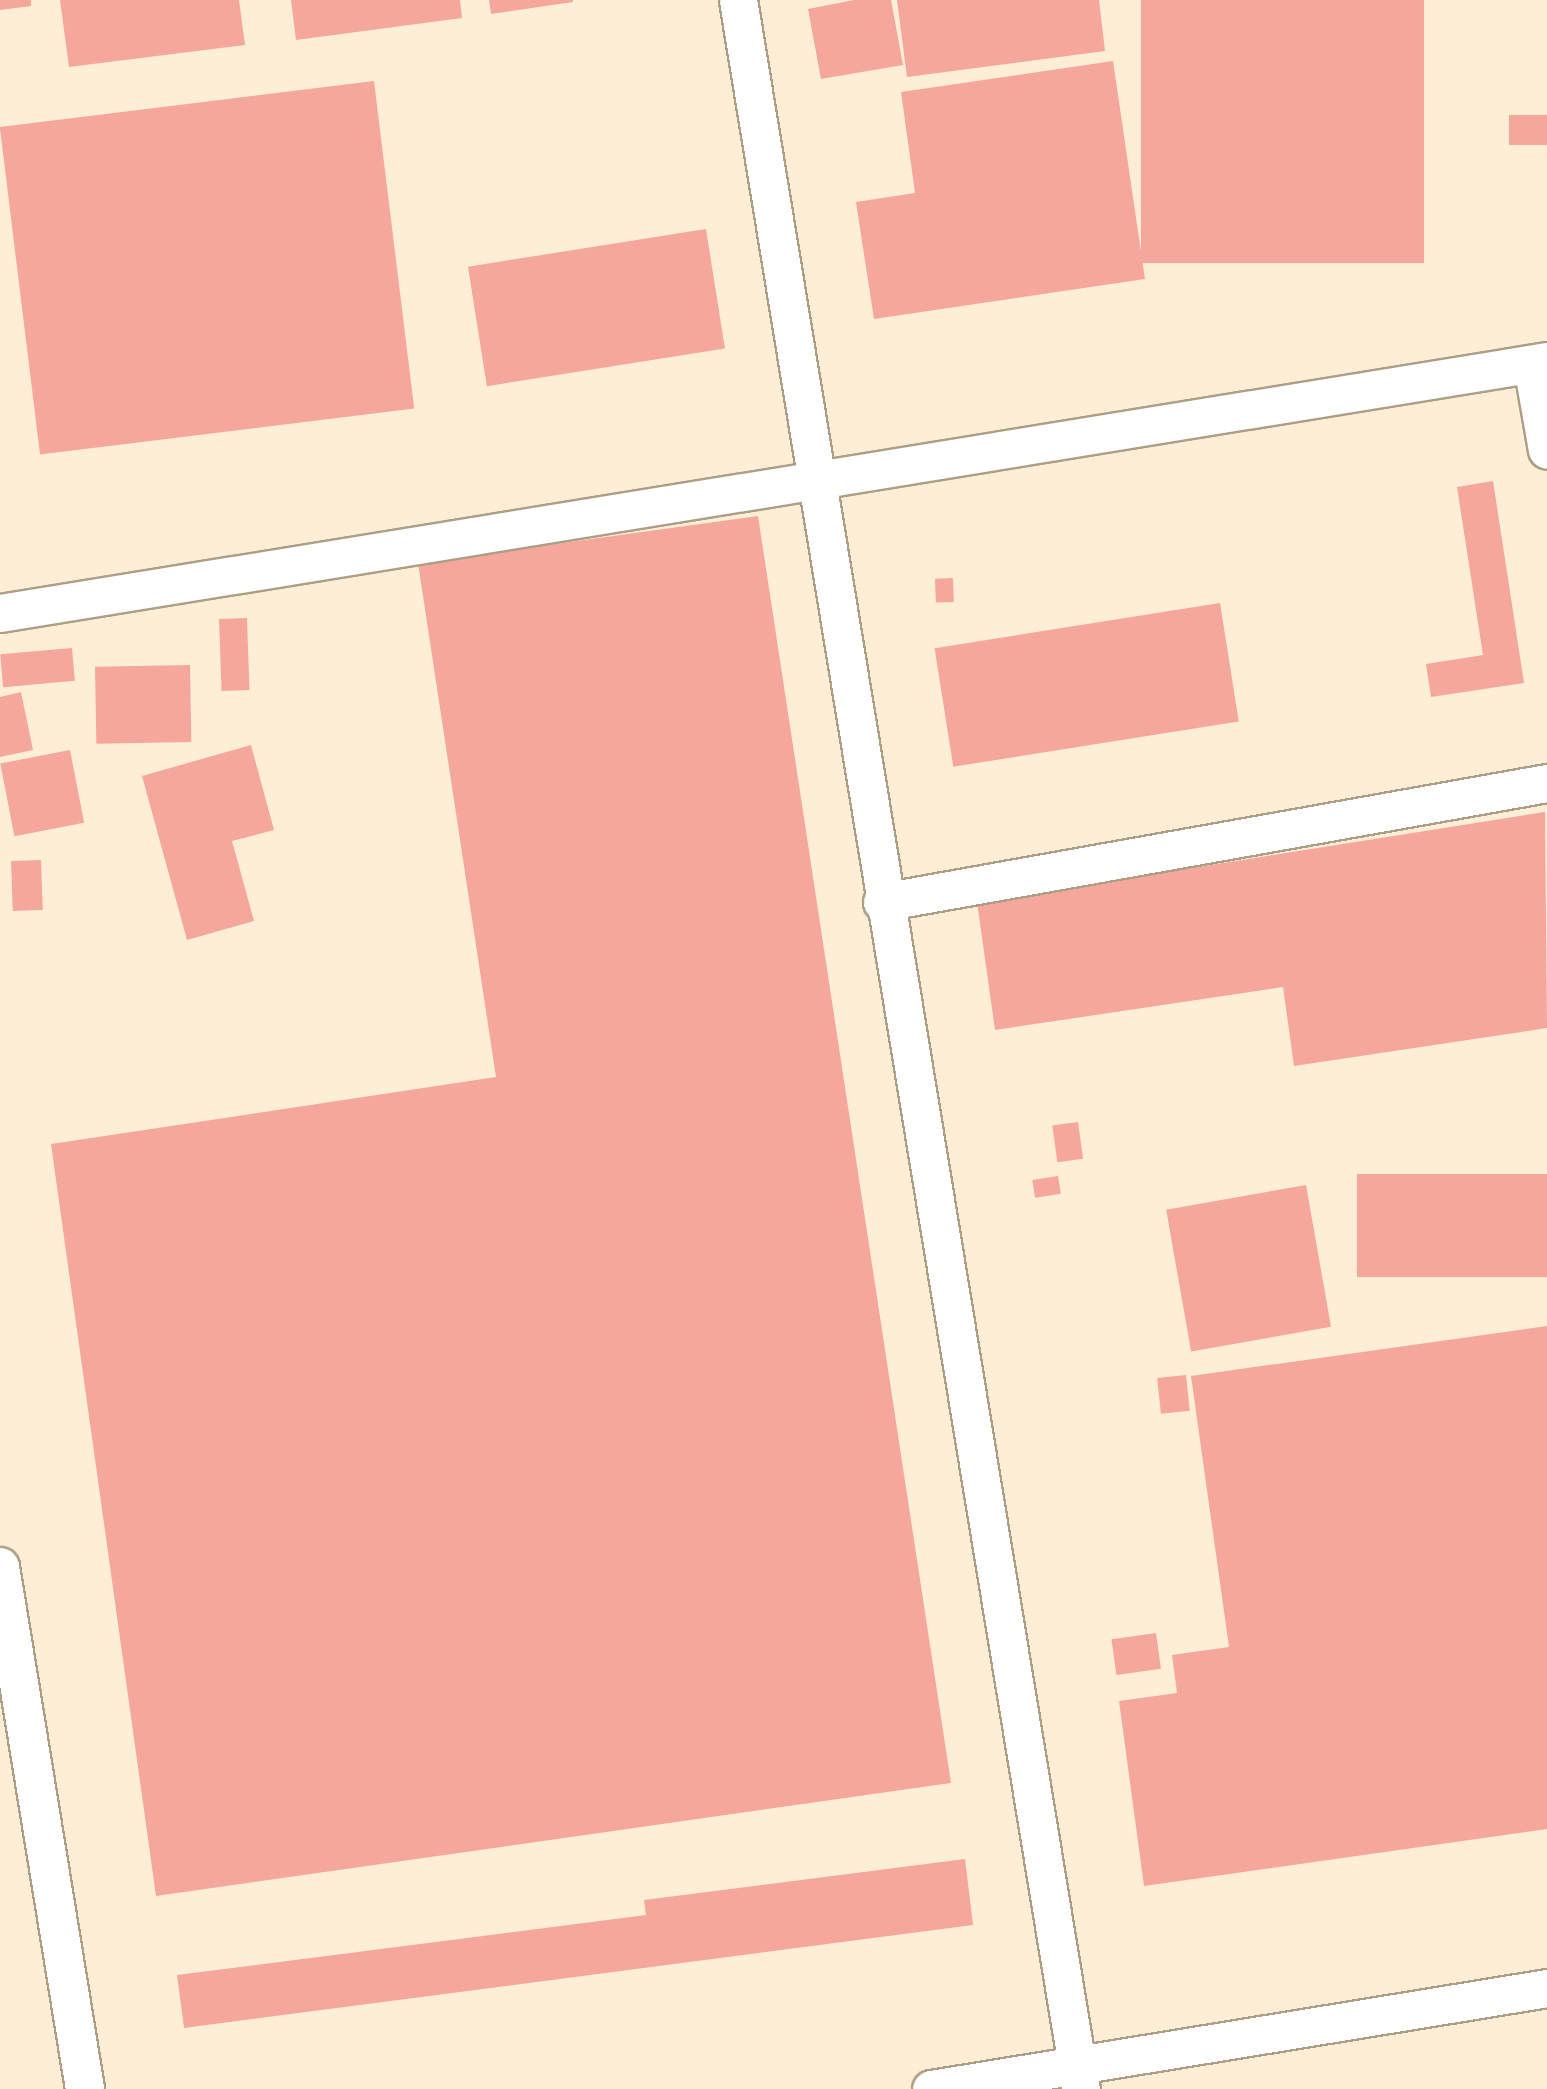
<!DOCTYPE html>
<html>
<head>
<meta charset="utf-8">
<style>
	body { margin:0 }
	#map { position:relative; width:1547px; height:2089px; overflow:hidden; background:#feeed6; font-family:Overpass,sans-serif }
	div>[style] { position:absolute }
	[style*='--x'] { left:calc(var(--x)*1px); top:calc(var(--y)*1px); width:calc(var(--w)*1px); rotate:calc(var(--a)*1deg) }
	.building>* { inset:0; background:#f6a79c; transform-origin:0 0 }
	.roads { filter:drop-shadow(2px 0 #ac9e87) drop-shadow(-2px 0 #ac9e87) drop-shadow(0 2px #ac9e87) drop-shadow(0 -2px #ac9e87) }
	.minor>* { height:37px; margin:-18.5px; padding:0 18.5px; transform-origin:18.5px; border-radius:18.5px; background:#fff }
	.tertiary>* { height:38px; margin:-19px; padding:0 19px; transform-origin:19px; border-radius:19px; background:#fff }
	span { translate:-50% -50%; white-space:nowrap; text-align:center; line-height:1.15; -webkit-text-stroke:5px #fefefe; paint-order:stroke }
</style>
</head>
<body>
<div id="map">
	<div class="building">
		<div style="clip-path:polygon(0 0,31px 0,31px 6px,0 10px)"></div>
		<div style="clip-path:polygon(60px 0,239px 0,245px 45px,69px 67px)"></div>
		<div style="clip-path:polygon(291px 0,460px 0,462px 18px,296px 40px)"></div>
		<div style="clip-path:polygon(489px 0,573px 0,573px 2px,491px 14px)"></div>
		<div style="clip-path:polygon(854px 0,891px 0,903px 65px,821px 79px,808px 9px)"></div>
		<div style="clip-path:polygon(897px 0,1099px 0,1105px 51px,907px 77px)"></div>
		<div style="left:1141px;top:0;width:283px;height:263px"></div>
		<div style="clip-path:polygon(1113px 61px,1145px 279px,874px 319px,856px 202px,915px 193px,901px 92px)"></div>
		<div style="left:374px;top:81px;width:330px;height:377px;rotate:83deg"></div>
		<div style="left:1547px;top:115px;width:30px;height:38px;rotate:90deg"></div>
		<div style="left:706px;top:229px;width:121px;height:241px;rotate:81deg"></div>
		<div style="clip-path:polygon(1493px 481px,1524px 683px,1431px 697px,1426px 664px,1483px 655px,1457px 487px)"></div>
		<div style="clip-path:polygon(758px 516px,951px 1783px,156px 1896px,51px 1144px,496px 1077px,418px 563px)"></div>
		<div style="left:953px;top:578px;width:24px;height:18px;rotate:88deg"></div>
		<div style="left:1220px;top:603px;width:120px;height:289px;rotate:81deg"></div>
		<div style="left:247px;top:618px;width:72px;height:28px;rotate:88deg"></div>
		<div style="left:72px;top:648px;width:33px;height:72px;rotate:85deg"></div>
		<div style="left:190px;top:665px;width:77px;height:95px;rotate:89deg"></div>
		<div style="clip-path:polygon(21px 692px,33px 750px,0 757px,0 697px)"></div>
		<div style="clip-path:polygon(251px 745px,274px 830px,232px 841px,254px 921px,187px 940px,142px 776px)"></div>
		<div style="left:70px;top:750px;width:74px;height:71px;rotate:79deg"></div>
		<div style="clip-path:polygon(1545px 812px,1547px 1028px,1294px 1066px,1283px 987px,995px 1030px,977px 902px)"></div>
		<div style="left:41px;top:860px;width:50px;height:30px;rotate:88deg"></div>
		<div style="left:1078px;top:1122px;width:37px;height:26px;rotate:82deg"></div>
		<div style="left:1547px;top:1174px;width:103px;height:190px;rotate:90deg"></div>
		<div style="left:1058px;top:1176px;width:18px;height:26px;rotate:81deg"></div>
		<div style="left:1306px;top:1185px;width:144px;height:142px;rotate:80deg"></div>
		<div style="clip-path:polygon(1547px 1326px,1547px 1829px,1144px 1886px,1119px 1701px,1177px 1693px,1172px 1655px,1229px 1647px,1191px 1376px)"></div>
		<div style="left:1186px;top:1375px;width:36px;height:29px;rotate:84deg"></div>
		<div style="left:1156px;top:1633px;width:36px;height:45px;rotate:82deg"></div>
		<div style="clip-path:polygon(965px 1859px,973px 1925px,184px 2028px,177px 1975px,646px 1915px,644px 1900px)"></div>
	</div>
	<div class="roads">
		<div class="minor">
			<div style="--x:738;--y:0;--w:2117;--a:80.68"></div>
			<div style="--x:1532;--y:364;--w:87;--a:80.1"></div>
			<div style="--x:0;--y:613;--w:1567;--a:-9.25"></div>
			<div style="--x:882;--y:902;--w:676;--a:-10.15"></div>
			<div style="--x:931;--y:2089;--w:624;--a:-9.31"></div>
		</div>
		<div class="tertiary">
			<div style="--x:0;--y:1567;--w:529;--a:80.75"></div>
		</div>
	</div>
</div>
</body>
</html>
